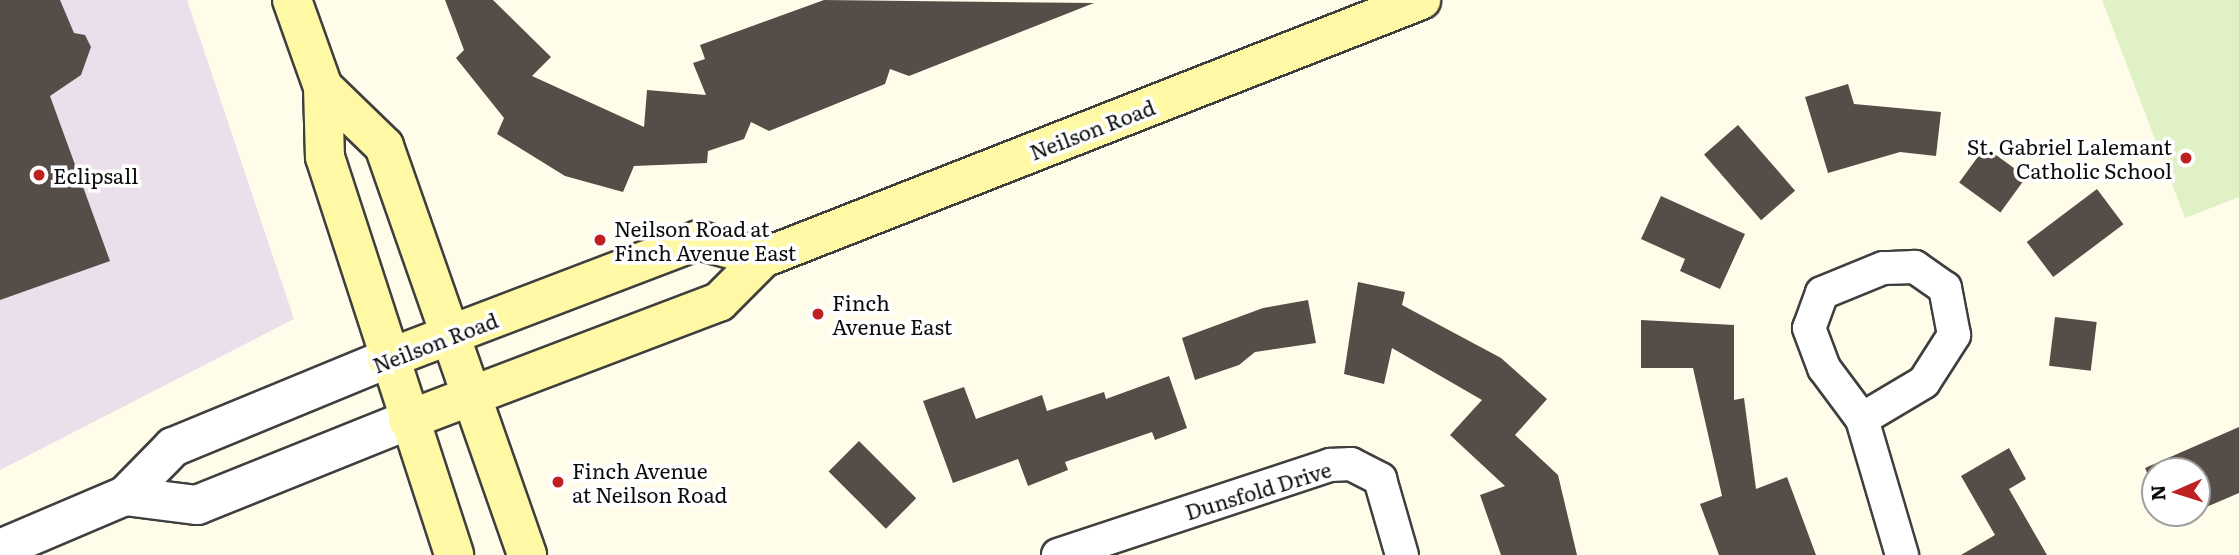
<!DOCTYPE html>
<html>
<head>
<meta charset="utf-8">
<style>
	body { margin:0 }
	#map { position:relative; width:2239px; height:555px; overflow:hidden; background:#fffcea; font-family:Literata,serif }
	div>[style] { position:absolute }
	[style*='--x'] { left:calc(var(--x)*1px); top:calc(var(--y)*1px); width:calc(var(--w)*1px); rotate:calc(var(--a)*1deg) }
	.industrial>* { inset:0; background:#eadfeb }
	.pitch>* { inset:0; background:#e0f1c5 }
	.building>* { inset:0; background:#554d48; transform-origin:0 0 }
	.roads { filter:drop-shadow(2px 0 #3f3f3f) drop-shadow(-2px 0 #3f3f3f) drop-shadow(0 2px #3f3f3f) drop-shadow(0 -2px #3f3f3f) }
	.minor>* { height:32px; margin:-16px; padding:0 16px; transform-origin:16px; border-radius:16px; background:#fff }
	.tertiary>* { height:38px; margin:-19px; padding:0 19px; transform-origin:19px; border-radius:19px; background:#fff }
	.secondary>* { height:38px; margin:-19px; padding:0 19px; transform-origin:19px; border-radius:19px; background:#fff9a5 }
	.dots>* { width:19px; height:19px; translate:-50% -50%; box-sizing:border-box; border:4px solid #fff; border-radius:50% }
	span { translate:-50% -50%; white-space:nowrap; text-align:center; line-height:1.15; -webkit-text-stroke:7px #fff; paint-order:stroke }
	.street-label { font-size:21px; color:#0c0c0c }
	.poi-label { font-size:21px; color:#0c0c0c }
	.right { translate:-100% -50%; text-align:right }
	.left { translate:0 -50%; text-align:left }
	.north { position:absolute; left:2141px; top:457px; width:70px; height:70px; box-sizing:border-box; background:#fff; border:2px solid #9e9e9e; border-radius:50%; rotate:267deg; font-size:19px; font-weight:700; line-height:28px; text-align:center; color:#0c0c0c }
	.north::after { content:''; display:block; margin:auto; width:24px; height:32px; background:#bf2021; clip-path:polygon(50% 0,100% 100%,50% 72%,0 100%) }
</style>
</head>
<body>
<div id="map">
	<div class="industrial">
		<div style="clip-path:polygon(0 0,187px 0,294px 319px,0 470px)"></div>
	</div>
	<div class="pitch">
		<div style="clip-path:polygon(2102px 0,2239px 0,2239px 197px,2185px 218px)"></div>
	</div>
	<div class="building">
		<div style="clip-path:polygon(0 0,60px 0,74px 33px,85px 35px,91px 47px,81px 75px,50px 96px,110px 261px,0 300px)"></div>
		<div style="clip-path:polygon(445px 0,493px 0,551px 57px,532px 76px,644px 127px,647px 90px,706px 95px,693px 63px,705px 59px,700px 45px,824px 0,1094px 3px,909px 76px,890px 69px,885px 84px,769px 131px,751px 122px,744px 139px,708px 151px,707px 163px,634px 166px,623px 192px,565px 176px,497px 134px,504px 118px,456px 58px,464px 50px)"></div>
		<div style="clip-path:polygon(1848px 84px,1854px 104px,1941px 112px,1936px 156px,1900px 152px,1828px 173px,1805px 97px)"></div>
		<div style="left:1738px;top:125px;width:87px;height:45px;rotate:49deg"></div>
		<div style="left:1985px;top:147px;width:51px;height:44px;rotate:36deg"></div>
		<div style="left:2097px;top:189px;width:44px;height:88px;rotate:53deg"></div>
		<div style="clip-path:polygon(1661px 196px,1745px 234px,1720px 289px,1680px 271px,1685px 259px,1641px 239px)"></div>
		<div style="clip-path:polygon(1358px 282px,1405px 292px,1402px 305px,1501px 358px,1547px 399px,1515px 435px,1558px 475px,1577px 555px,1501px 555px,1480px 495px,1505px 486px,1450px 435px,1482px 400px,1392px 348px,1384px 384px,1344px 374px)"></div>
		<div style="clip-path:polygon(1308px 300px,1316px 343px,1255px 352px,1239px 365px,1195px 380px,1182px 338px,1263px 308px)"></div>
		<div style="left:2055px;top:317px;width:42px;height:49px;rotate:7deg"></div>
		<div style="clip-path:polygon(1641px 320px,1734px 325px,1734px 400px,1744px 398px,1756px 489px,1787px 477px,1816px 555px,1719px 555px,1700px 504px,1722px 496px,1693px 368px,1641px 368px)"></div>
		<div style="clip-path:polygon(1169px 376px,1187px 428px,1155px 440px,1152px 432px,1065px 462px,1068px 470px,1028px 486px,1018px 459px,953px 483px,923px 401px,964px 387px,976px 419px,1042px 395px,1047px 411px,1104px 392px,1106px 399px)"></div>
		<div style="clip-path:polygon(2239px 427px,2239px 493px,2197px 511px,2197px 471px,2155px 471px,2155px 491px,2145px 468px)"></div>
		<div style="left:859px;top:441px;width:81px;height:43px;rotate:45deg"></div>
		<div style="clip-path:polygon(2009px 448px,2026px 479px,2009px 489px,2047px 555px,1961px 555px,1995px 535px,1961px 476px)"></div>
	</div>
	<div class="roads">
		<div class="minor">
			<div style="--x:1862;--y:419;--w:72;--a:-30.8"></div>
			<div style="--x:1924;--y:382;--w:56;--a:-57.4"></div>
			<div style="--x:1954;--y:335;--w:48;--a:-100.8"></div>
			<div style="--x:1945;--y:288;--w:37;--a:-145"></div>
			<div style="--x:1915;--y:267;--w:32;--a:178"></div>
			<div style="--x:1883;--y:268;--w:66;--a:157.7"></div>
			<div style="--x:1822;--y:293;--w:37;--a:110"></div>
			<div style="--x:1809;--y:328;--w:43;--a:69.4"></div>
			<div style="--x:1824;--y:368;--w:64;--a:53.3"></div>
			<div style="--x:1862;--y:419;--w:142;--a:73.6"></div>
			<div style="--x:1058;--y:555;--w:287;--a:-18.3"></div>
			<div style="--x:1330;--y:465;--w:21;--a:-3"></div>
			<div style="--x:1351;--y:464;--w:33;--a:27"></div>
			<div style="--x:1380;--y:479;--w:79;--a:73.9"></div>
		</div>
		<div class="tertiary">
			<div style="--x:125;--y:496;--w:73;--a:7.1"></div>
			<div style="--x:197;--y:505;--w:227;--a:-21.9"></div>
			<div style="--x:0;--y:549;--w:136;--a:-23"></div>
			<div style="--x:125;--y:496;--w:69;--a:-45.6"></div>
			<div style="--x:173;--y:447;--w:231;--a:-22.4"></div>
		</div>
		<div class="secondary">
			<div style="--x:292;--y:0;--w:92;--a:70.4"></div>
			<div style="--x:323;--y:87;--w:70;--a:88.4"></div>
			<div style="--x:325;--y:157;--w:418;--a:72"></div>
			<div style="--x:323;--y:87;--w:85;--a:44"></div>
			<div style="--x:384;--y:146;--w:433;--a:70.7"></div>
			<div style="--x:387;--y:359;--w:333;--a:-20.9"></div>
			<div style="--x:698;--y:240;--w:67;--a:15.5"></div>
			<div style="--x:408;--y:420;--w:333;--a:-20.8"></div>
			<div style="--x:719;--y:302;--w:62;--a:-45"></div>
			<div style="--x:763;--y:258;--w:707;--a:-21.41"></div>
		</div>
	</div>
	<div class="dots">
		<div style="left:2186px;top:158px;background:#bf2021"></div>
		<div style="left:39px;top:175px;background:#bf2021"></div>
		<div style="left:600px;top:240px;background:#bf2021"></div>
		<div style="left:818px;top:314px;background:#bf2021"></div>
		<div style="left:558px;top:482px;background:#bf2021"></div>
	</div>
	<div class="street-label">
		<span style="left:1092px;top:129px;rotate:-21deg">Neilson Road</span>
		<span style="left:435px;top:342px;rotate:-21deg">Neilson Road</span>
		<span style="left:1258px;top:490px;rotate:-17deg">Dunsfold Drive</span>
	</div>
	<div class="poi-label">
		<span class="right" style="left:2172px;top:158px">St. Gabriel Lalemant<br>Catholic School</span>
		<span class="left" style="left:53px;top:175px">Eclipsall</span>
		<span class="left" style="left:614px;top:240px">Neilson Road at<br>Finch Avenue East</span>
		<span class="left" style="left:832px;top:314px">Finch<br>Avenue East</span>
		<span class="left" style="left:572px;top:482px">Finch Avenue<br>at Neilson Road</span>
	</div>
	<div class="north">N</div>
</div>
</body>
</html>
